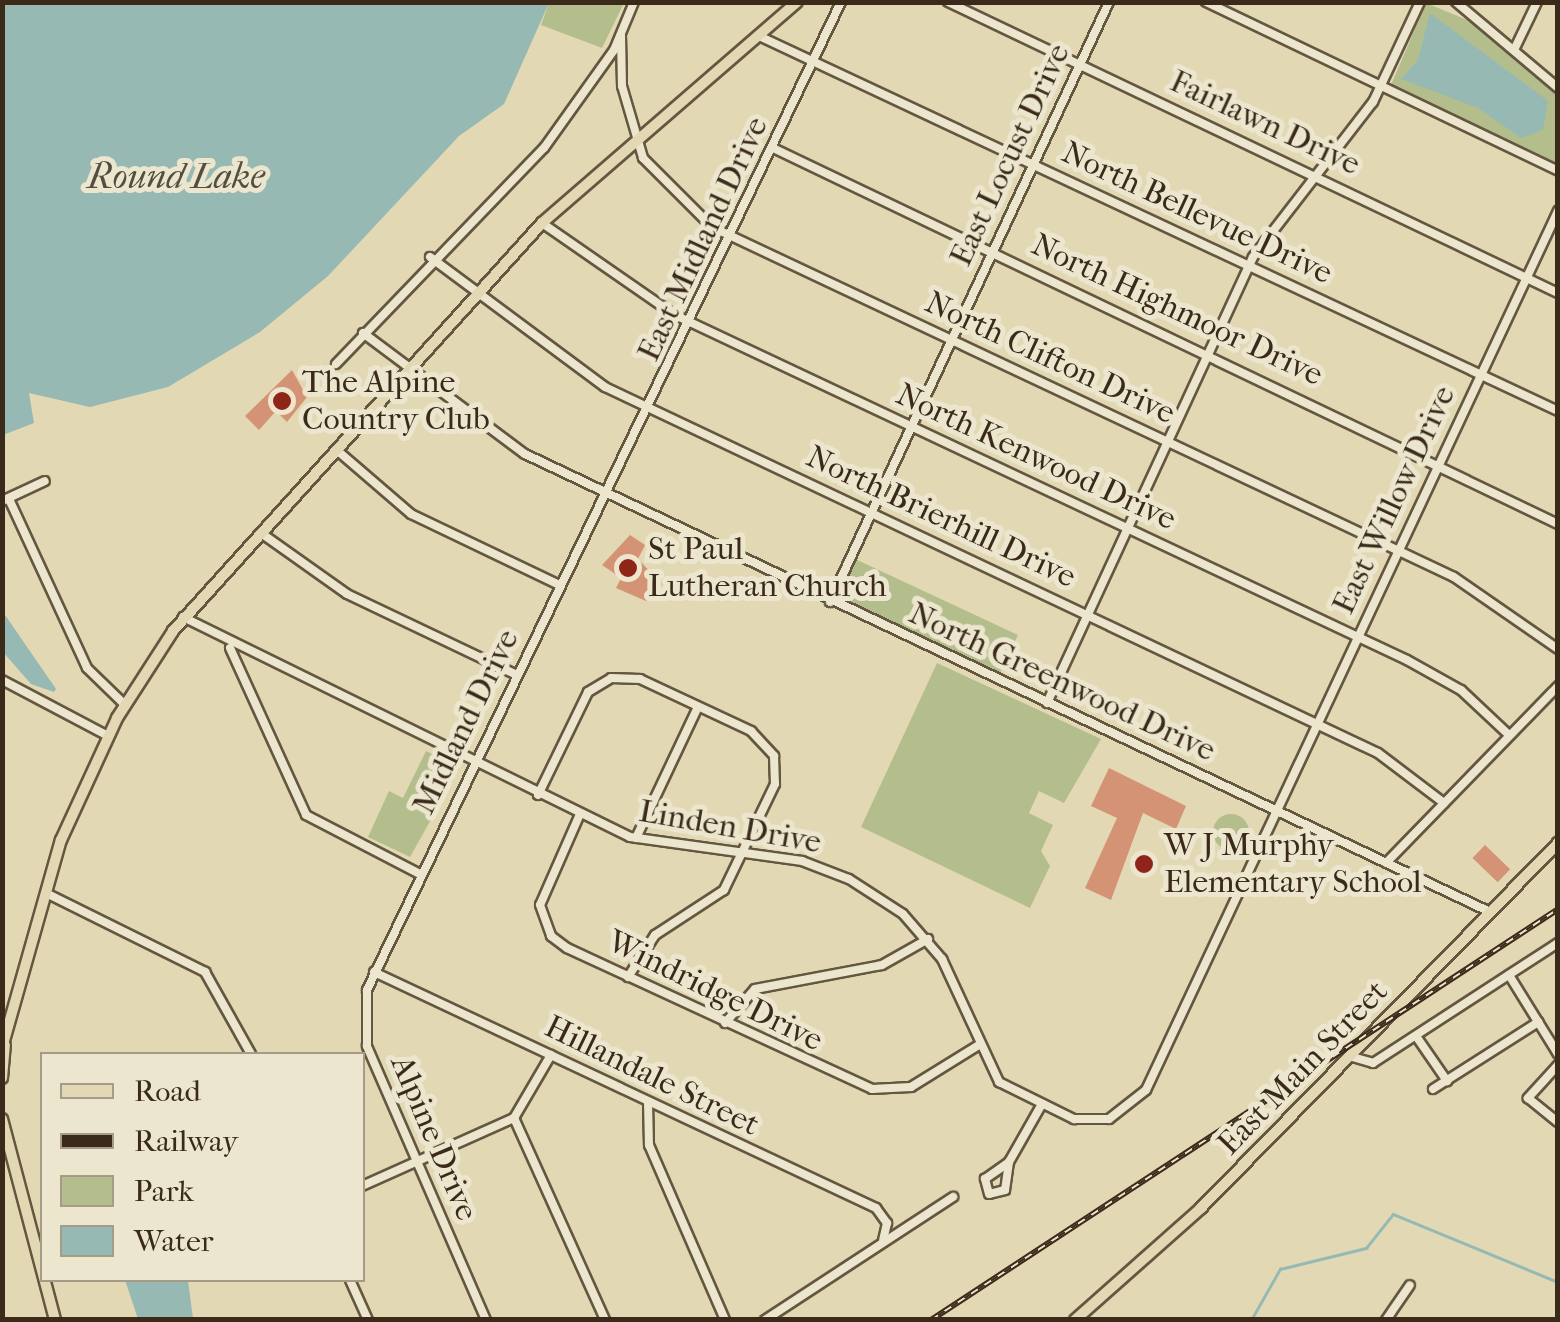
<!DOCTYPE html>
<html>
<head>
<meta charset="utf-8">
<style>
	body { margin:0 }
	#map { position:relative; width:1560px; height:1322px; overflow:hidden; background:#e2d8b4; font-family:"IM FELL French Canon",serif }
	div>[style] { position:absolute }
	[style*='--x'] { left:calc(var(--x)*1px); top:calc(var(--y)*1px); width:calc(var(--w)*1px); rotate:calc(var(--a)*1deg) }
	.green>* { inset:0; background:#b4be8c }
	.round { border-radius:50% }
	.water>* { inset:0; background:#96b9b4 }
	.stream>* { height:2.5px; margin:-1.25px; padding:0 1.25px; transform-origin:1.25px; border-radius:1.25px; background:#96b9b4 }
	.building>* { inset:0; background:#d59376; transform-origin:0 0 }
	.roads { filter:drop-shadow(2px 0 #655640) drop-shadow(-2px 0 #655640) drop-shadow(0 2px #655640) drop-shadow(0 -2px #655640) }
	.minor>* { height:8px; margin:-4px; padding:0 4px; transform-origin:4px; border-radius:4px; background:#ece6ce }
	.major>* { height:10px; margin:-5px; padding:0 5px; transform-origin:5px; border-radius:5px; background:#e2d8b4 }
	.rail>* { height:6px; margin-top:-3px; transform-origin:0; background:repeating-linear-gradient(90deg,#ece6ce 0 8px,#3b2a1a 0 16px); box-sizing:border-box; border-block:2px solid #3b2a1a }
	.dots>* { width:28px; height:28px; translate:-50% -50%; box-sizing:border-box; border:5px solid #ece6ce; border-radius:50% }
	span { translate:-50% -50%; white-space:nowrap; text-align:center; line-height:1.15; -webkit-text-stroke:10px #ece6ce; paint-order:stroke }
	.street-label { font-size:32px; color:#3b2a1a }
	.poi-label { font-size:32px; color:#3b2a1a }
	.left { translate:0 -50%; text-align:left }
	.water-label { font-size:35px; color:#524e40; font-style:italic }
	.frame { position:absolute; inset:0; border:5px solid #3b2a1a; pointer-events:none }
	.legend { position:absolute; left:40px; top:1052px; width:325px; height:230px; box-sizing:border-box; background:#ece6ce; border:2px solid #a59b86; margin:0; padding:12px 18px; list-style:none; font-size:30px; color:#3b2a1a }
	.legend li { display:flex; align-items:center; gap:20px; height:50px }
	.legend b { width:50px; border:2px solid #a59b86 }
</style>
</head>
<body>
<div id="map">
	<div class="green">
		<div style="clip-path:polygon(549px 3px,624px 3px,602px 48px,541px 25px)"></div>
		<div style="clip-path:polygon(1426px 3px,1477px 24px,1555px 94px,1557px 166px,1391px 85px)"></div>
		<div style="clip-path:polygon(853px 558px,1018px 635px,999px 675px,843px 603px,838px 589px)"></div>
		<div style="clip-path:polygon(937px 663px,1101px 739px,1064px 803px,1039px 791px,1029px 813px,1053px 825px,1041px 851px,1050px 866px,1030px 908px,861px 827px)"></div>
		<div style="clip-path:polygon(426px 751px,460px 768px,410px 857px,368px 837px,389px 791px,403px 798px)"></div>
		<div class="round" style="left:1213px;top:814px;width:36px;height:36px"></div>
	</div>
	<div class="water">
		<div style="clip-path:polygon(3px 2px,549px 2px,549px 3px,504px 104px,459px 136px,328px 276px,260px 332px,168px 387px,90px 407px,29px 393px,34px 423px,3px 435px)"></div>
		<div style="clip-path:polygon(1430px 13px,1548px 101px,1543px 130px,1521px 138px,1478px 108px,1401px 79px,1418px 60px)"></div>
		<div style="clip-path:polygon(3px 612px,56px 689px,54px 692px,31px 684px,3px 652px)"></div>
		<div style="clip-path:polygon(125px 1280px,188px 1280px,193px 1319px,138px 1319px)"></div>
	</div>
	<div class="stream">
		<div style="--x:1251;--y:1320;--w:59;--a:-60.4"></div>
		<div style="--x:1280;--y:1269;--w:89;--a:-13.7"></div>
		<div style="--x:1366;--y:1248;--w:43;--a:-51.5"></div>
		<div style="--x:1393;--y:1214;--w:178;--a:22.4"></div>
	</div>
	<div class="building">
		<div style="clip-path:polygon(292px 370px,307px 397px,287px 422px,276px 411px,259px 430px,245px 416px)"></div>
		<div style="clip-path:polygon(630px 535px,645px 545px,638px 559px,662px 584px,646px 601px,616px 588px,621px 578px,602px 565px)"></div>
		<div style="clip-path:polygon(1109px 768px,1186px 806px,1176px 829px,1143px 813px,1111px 900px,1085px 888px,1117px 818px,1091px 806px)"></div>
		<div style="left:1485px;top:845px;width:35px;height:18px;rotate:44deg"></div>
	</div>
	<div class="roads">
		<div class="minor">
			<div style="--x:948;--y:2;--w:676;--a:25.5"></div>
			<div style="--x:1206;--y:2;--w:390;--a:25.6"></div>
			<div style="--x:1456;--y:2;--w:133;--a:40.1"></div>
			<div style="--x:621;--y:35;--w:51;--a:88.9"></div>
			<div style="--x:622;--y:86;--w:75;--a:73.7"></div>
			<div style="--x:643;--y:158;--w:98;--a:45"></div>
			<div style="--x:712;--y:227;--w:820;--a:25.25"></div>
			<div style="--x:1454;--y:577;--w:126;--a:34.7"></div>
			<div style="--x:759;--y:36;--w:883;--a:25.14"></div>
			<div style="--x:1515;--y:48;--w:51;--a:-64.4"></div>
			<div style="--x:773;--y:148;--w:870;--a:25.59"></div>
			<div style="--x:542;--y:223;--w:162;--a:34.7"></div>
			<div style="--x:675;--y:315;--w:809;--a:25.24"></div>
			<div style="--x:1407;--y:660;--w:62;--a:29.1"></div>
			<div style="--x:1461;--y:690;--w:66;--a:43.2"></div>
			<div style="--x:430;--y:257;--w:218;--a:36.6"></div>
			<div style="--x:605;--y:387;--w:855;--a:25.34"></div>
			<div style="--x:1378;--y:753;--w:83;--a:37.1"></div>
			<div style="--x:363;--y:333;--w:202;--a:36.8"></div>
			<div style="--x:525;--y:454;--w:1068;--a:25.39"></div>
			<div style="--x:336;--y:364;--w:300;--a:-46.1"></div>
			<div style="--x:544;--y:148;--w:120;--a:-54.5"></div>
			<div style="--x:614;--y:50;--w:52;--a:-67.4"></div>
			<div style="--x:339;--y:452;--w:95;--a:40.7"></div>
			<div style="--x:411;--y:514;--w:166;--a:25.6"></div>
			<div style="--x:9;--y:499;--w:186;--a:65.2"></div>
			<div style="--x:87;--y:668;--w:53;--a:44.2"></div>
			<div style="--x:2;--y:501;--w:47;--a:-24.9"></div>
			<div style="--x:261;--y:533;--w:105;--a:35.3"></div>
			<div style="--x:347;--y:594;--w:188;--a:25.5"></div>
			<div style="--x:830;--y:602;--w:662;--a:-65.06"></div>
			<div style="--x:183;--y:617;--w:498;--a:26.2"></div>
			<div style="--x:630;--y:837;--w:174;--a:7.9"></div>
			<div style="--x:802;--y:861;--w:50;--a:21"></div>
			<div style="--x:849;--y:879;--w:64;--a:32.9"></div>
			<div style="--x:903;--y:914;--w:60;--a:49.1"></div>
			<div style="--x:942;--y:959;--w:136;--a:65.1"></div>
			<div style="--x:999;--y:1082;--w:84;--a:26.3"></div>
			<div style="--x:1074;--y:1119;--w:35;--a:0"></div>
			<div style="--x:1109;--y:1119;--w:47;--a:-38.1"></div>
			<div style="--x:1146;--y:1090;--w:971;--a:-64.89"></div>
			<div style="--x:230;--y:648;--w:183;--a:65.5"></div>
			<div style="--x:306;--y:815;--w:128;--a:27.4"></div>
			<div style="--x:2;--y:680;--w:120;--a:27.8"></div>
			<div style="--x:1047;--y:703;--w:491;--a:-65.2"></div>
			<div style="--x:1253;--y:257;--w:196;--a:-52.3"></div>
			<div style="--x:1373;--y:102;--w:110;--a:-64.8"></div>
			<div style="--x:538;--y:795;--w:114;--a:-64.1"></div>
			<div style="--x:588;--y:692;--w:27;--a:-31"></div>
			<div style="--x:611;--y:678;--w:29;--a:2"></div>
			<div style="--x:640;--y:679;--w:123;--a:25.1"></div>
			<div style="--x:751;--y:731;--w:34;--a:47"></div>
			<div style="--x:774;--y:756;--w:28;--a:88"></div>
			<div style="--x:775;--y:784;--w:118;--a:115.7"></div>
			<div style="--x:724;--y:890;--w:82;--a:146.9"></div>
			<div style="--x:655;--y:935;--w:50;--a:122.7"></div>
			<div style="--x:580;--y:814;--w:99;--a:113.7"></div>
			<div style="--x:540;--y:905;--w:33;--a:70"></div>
			<div style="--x:551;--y:936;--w:20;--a:37"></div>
			<div style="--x:567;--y:948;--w:336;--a:24.8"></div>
			<div style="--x:872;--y:1089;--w:39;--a:-3"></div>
			<div style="--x:911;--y:1087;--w:80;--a:-31.7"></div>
			<div style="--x:636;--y:838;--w:145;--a:-64.7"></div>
			<div style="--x:1386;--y:863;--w:247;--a:-45.8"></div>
			<div style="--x:46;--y:893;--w:178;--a:26.4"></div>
			<div style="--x:205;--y:972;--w:94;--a:60.7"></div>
			<div style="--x:374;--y:972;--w:555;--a:25.18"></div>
			<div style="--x:876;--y:1208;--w:19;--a:54"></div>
			<div style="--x:887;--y:1223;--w:17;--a:103"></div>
			<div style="--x:1509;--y:975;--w:93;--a:58.2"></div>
			<div style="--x:725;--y:1023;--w:45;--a:-48.6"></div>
			<div style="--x:755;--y:989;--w:129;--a:-10.7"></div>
			<div style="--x:882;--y:965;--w:53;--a:-29.5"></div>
			<div style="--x:1416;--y:1036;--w:55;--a:55.4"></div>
			<div style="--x:1349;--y:1056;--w:25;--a:16"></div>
			<div style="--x:1373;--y:1063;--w:221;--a:-33"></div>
			<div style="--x:1558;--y:1065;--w:45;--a:132.3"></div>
			<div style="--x:1528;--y:1098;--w:38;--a:39"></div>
			<div style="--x:1433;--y:1089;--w:125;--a:-32.5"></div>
			<div style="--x:648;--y:1102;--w:43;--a:88.7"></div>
			<div style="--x:649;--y:1145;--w:191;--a:66.5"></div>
			<div style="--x:514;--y:1118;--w:222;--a:65.7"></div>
			<div style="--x:1009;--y:1162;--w:28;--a:98"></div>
			<div style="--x:1005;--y:1190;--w:16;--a:166"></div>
			<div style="--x:989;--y:1194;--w:16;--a:-105"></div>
			<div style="--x:985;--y:1179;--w:29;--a:-35"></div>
			<div style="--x:1009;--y:1162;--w:67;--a:-60.4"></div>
			<div style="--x:362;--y:1186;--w:167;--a:-24.1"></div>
			<div style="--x:514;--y:1118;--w:73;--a:-59.6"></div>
			<div style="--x:350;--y:1280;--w:44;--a:65.8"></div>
			<div style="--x:486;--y:1320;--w:299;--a:-113.5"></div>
			<div style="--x:367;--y:1046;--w:56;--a:-90"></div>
			<div style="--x:367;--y:990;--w:1096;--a:-64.37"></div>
			<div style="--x:765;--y:1320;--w:225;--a:-33.2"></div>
			<div style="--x:1386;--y:1320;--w:42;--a:-55.6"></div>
		</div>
		<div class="major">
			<div style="--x:2;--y:1048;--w:216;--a:-74.2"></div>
			<div style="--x:61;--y:840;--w:134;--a:-65.3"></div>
			<div style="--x:117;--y:718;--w:103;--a:-57.2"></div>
			<div style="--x:173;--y:631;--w:550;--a:-47.87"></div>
			<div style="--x:542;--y:223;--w:337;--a:-40.9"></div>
			<div style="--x:2;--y:1078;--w:33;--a:-85"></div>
			<div style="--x:2;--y:1119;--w:208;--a:75.2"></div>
			<div style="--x:1075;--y:1320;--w:169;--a:-41.6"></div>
			<div style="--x:1201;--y:1208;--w:511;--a:-45.63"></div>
		</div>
	</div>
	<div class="rail">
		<div style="--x:931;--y:1320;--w:750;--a:-33.24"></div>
	</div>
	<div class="dots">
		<div style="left:282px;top:401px;background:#8f2418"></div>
		<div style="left:628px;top:568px;background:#8f2418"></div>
		<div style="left:1144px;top:864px;background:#8f2418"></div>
	</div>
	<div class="street-label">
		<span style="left:1265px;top:123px;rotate:25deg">Fairlawn Drive</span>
		<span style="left:1010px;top:155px;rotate:-65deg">East Locust Drive</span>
		<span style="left:1197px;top:213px;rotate:25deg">North Bellevue Drive</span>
		<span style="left:703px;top:239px;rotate:-65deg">East Midland Drive</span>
		<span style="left:1177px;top:310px;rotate:25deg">North Highmoor Drive</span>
		<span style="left:1050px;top:358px;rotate:25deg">North Clifton Drive</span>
		<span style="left:1036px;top:457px;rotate:25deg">North Kenwood Drive</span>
		<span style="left:1394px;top:500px;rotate:-65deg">East Willow Drive</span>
		<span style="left:941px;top:517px;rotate:25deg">North Brierhill Drive</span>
		<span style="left:1062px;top:682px;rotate:25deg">North Greenwood Drive</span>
		<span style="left:466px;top:722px;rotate:-64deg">Midland Drive</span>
		<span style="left:730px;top:827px;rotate:10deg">Linden Drive</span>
		<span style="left:715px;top:991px;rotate:26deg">Windridge Drive</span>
		<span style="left:1303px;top:1068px;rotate:-46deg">East Main Street</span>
		<span style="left:652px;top:1076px;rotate:26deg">Hillandale Street</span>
		<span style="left:434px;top:1138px;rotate:67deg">Alpine Drive</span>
	</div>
	<div class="poi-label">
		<span class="left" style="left:302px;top:401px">The Alpine<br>Country Club</span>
		<span class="left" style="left:648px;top:568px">St Paul<br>Lutheran Church</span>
		<span class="left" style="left:1164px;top:864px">W J Murphy<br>Elementary School</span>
	</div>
	<div class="water-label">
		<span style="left:176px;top:177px">Round Lake</span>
	</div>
	<div class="frame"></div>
	<ul class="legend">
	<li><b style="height:12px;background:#e2d8b4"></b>Road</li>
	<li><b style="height:12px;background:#3b2a1a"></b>Railway</li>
	<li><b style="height:28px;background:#b4be8c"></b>Park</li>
	<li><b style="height:28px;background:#96b9b4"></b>Water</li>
	</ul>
</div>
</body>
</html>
